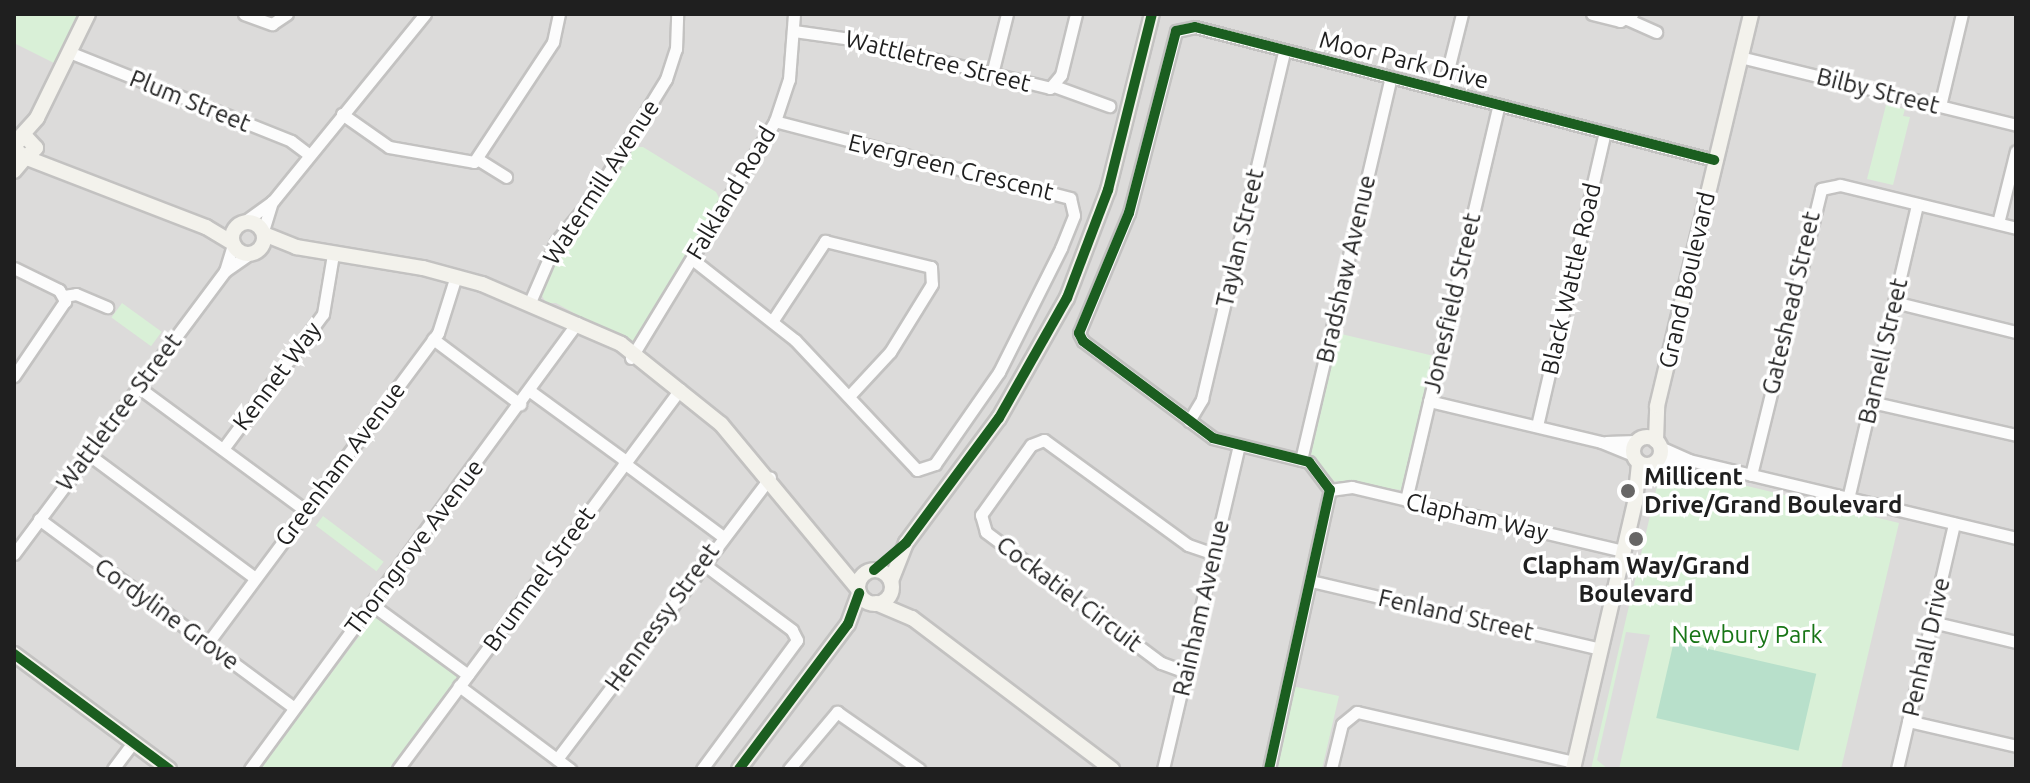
<!DOCTYPE html>
<html>
<head>
<meta charset="utf-8">
<style>
	body { margin:0 }
	#map { position:relative; width:2030px; height:783px; overflow:hidden; background:#edebe9; font-family:Ubuntu,sans-serif }
	div>[style] { position:absolute }
	[style*='--x'] { left:calc(var(--x)*1px); top:calc(var(--y)*1px); width:calc(var(--w)*1px); rotate:calc(var(--a)*1deg) }
	.residential>* { inset:0; background:#dcdbda; transform-origin:0 0 }
	.park>* { inset:0; background:#d9f0d7; transform-origin:0 0 }
	.pitch>* { inset:0; background:#b8e0cb; transform-origin:0 0 }
	.parking>* { inset:0; background:#dddcdc }
	.roads { filter:drop-shadow(2px 0 #c3c2c1) drop-shadow(-2px 0 #c3c2c1) drop-shadow(0 2px #c3c2c1) drop-shadow(0 -2px #c3c2c1) }
	.street>* { height:11px; margin:-5.5px; padding:0 5.5px; transform-origin:5.5px; border-radius:5.5px; background:#fcfcfc }
	.secondary>* { height:14px; margin:-7px; padding:0 7px; transform-origin:7px; border-radius:7px; background:#f3f2ec }
	.secondary>.ring { margin:-7px; padding:0; box-sizing:content-box; background:none; border:14px solid #f3f2ec; border-radius:50% }
	.cycleway>* { height:10px; margin:-5px; padding:0 5px; transform-origin:5px; border-radius:5px; background:#1b5e20 }
	.dots>* { width:22px; height:22px; translate:-50% -50%; box-sizing:border-box; border:4px solid #fff; border-radius:50% }
	span { translate:-50% -50%; white-space:nowrap; text-align:center; line-height:1.15; -webkit-text-stroke:7px #fff; paint-order:stroke }
	.street-label { font-size:24px; color:#1f1f1f }
	.poi-label { font-size:24px; color:#1f1f1f; font-weight:700 }
	.left { translate:0 -50%; text-align:left }
	.park-label { font-size:24px; color:#187516 }
	.frame { position:absolute; inset:0; border:16px solid #1f1f1f; pointer-events:none }
</style>
</head>
<body>
<div id="map">
	<div class="residential">
		<div style="left:14px;top:14px;width:2002px;height:755px"></div>
	</div>
	<div class="park">
		<div style="clip-path:polygon(14px 14px,83px 14px,56px 64px,14px 43px)"></div>
		<div style="clip-path:polygon(1886px 105px,1905px 109px,1903px 116px,1910px 117px,1893px 185px,1867px 179px)"></div>
		<div style="clip-path:polygon(634px 147px,643px 147px,716px 192px,720px 200px,637px 340px,627px 343px,556px 303px,546px 303px,541px 294px,561px 244px)"></div>
		<div style="left:122px;top:303px;width:49px;height:18px;rotate:36deg"></div>
		<div style="clip-path:polygon(1337px 333px,1434px 356px,1401px 490px,1334px 481px,1311px 454px)"></div>
		<div style="clip-path:polygon(1673px 468px,1899px 523px,1841px 769px,1591px 769px,1659px 477px)"></div>
		<div style="left:323px;top:516px;width:76px;height:12px;rotate:37deg"></div>
		<div style="clip-path:polygon(376px 614px,459px 676px,391px 769px,259px 769px)"></div>
		<div style="clip-path:polygon(1292px 686px,1339px 696px,1322px 769px,1274px 769px)"></div>
	</div>
	<div class="pitch">
		<div style="left:1674px;top:641px;width:146px;height:79px;rotate:13deg"></div>
	</div>
	<div class="parking">
		<div style="clip-path:polygon(1626px 632px,1650px 635px,1619px 769px,1608px 769px,1597px 760px)"></div>
	</div>
	<div class="roads">
		<div class="street">
			<div style="--x:244;--y:14;--w:30;--a:20"></div>
			<div style="--x:272;--y:24;--w:18;--a:-34"></div>
			<div style="--x:1592;--y:14;--w:29;--a:14"></div>
			<div style="--x:1620;--y:21;--w:14;--a:-30"></div>
			<div style="--x:1627;--y:19;--w:32;--a:24"></div>
			<div style="--x:794;--y:31;--w:58;--a:8"></div>
			<div style="--x:851;--y:39;--w:205;--a:13.8"></div>
			<div style="--x:1050;--y:88;--w:17;--a:-50"></div>
			<div style="--x:1061;--y:75;--w:63;--a:-76.2"></div>
			<div style="--x:69;--y:52;--w:239;--a:21.8"></div>
			<div style="--x:291;--y:141;--w:21;--a:37"></div>
			<div style="--x:1740;--y:57;--w:284;--a:13.8"></div>
			<div style="--x:992;--y:74;--w:62;--a:-76"></div>
			<div style="--x:1054;--y:86;--w:59;--a:20"></div>
			<div style="--x:1443;--y:90;--w:78;--a:-76"></div>
			<div style="--x:1940;--y:106;--w:95;--a:-76.6"></div>
			<div style="--x:342;--y:114;--w:57;--a:35.1"></div>
			<div style="--x:389;--y:147;--w:86;--a:10"></div>
			<div style="--x:474;--y:162;--w:144;--a:-56.6"></div>
			<div style="--x:553;--y:42;--w:29;--a:-78"></div>
			<div style="--x:479;--y:160;--w:32;--a:32"></div>
			<div style="--x:244;--y:222;--w:36;--a:-36"></div>
			<div style="--x:273;--y:201;--w:241;--a:-50.9"></div>
			<div style="--x:1998;--y:223;--w:74;--a:-76"></div>
			<div style="--x:263;--y:231;--w:31;--a:-73"></div>
			<div style="--x:692;--y:259;--w:131;--a:38.2"></div>
			<div style="--x:795;--y:340;--w:178;--a:46.8"></div>
			<div style="--x:917;--y:470;--w:19;--a:-18"></div>
			<div style="--x:935;--y:464;--w:112;--a:-55.2"></div>
			<div style="--x:999;--y:372;--w:139;--a:-63.4"></div>
			<div style="--x:1061;--y:248;--w:35;--a:-68"></div>
			<div style="--x:1074;--y:215;--w:17;--a:-103"></div>
			<div style="--x:1070;--y:198;--w:305;--a:-165.4"></div>
			<div style="--x:14;--y:268;--w:50;--a:26.1"></div>
			<div style="--x:59;--y:290;--w:13;--a:61"></div>
			<div style="--x:65;--y:301;--w:91;--a:124.2"></div>
			<div style="--x:225;--y:271;--w:28;--a:-35"></div>
			<div style="--x:64;--y:296;--w:12;--a:-9"></div>
			<div style="--x:76;--y:294;--w:34;--a:23"></div>
			<div style="--x:530;--y:302;--w:65;--a:-66.6"></div>
			<div style="--x:556;--y:242;--w:60;--a:-50.4"></div>
			<div style="--x:594;--y:196;--w:137;--a:-58.4"></div>
			<div style="--x:666;--y:79;--w:32;--a:-72"></div>
			<div style="--x:676;--y:49;--w:35;--a:-88"></div>
			<div style="--x:1894;--y:302;--w:126;--a:13.8"></div>
			<div style="--x:773;--y:320;--w:95;--a:-56.6"></div>
			<div style="--x:825;--y:241;--w:109;--a:13.8"></div>
			<div style="--x:931;--y:267;--w:17;--a:87"></div>
			<div style="--x:932;--y:284;--w:80;--a:121.7"></div>
			<div style="--x:890;--y:352;--w:59;--a:132.9"></div>
			<div style="--x:433;--y:339;--w:109;--a:36.8"></div>
			<div style="--x:631;--y:358;--w:277;--a:-58.7"></div>
			<div style="--x:775;--y:121;--w:44;--a:-71.6"></div>
			<div style="--x:789;--y:79;--w:65;--a:-85.6"></div>
			<div style="--x:138;--y:387;--w:209;--a:36.4"></div>
			<div style="--x:530;--y:391;--w:119;--a:36.1"></div>
			<div style="--x:1429;--y:401;--w:177;--a:13.4"></div>
			<div style="--x:1601;--y:442;--w:35;--a:22"></div>
			<div style="--x:1871;--y:402;--w:149;--a:12.8"></div>
			<div style="--x:1189;--y:421;--w:26;--a:-59"></div>
			<div style="--x:1202;--y:399;--w:358;--a:-76.7"></div>
			<div style="--x:1537;--y:426;--w:302;--a:-77"></div>
			<div style="--x:1606;--y:442;--w:30;--a:-2"></div>
			<div style="--x:1660;--y:447;--w:32;--a:24"></div>
			<div style="--x:1689;--y:460;--w:336;--a:13.4"></div>
			<div style="--x:223;--y:449;--w:168;--a:-53.5"></div>
			<div style="--x:323;--y:314;--w:61;--a:-80.5"></div>
			<div style="--x:88;--y:454;--w:208;--a:36.6"></div>
			<div style="--x:1301;--y:460;--w:393;--a:-76.8"></div>
			<div style="--x:1658;--y:460;--w:27;--a:0"></div>
			<div style="--x:624;--y:463;--w:122;--a:36.7"></div>
			<div style="--x:1751;--y:475;--w:294;--a:-76.2"></div>
			<div style="--x:1821;--y:189;--w:19;--a:-12"></div>
			<div style="--x:1840;--y:185;--w:181;--a:13.7"></div>
			<div style="--x:1330;--y:490;--w:22;--a:-8"></div>
			<div style="--x:1352;--y:487;--w:278;--a:13.3"></div>
			<div style="--x:1848;--y:499;--w:303;--a:-76.8"></div>
			<div style="--x:1406;--y:500;--w:406;--a:-76.8"></div>
			<div style="--x:39;--y:519;--w:317;--a:36.5"></div>
			<div style="--x:14;--y:554;--w:353;--a:-53.3"></div>
			<div style="--x:225;--y:271;--w:27;--a:-73"></div>
			<div style="--x:1311;--y:581;--w:297;--a:13.2"></div>
			<div style="--x:371;--y:604;--w:120;--a:36.2"></div>
			<div style="--x:1932;--y:622;--w:86;--a:13.4"></div>
			<div style="--x:207;--y:644;--w:387;--a:-53.4"></div>
			<div style="--x:438;--y:333;--w:60;--a:-72.5"></div>
			<div style="--x:1186;--y:672;--w:27;--a:-160"></div>
			<div style="--x:1161;--y:663;--w:219;--a:-143.2"></div>
			<div style="--x:986;--y:532;--w:18;--a:-106"></div>
			<div style="--x:981;--y:515;--w:86;--a:-54.5"></div>
			<div style="--x:1031;--y:445;--w:14;--a:-21"></div>
			<div style="--x:1044;--y:440;--w:178;--a:36.1"></div>
			<div style="--x:1188;--y:545;--w:28;--a:19"></div>
			<div style="--x:459;--y:686;--w:139;--a:36.8"></div>
			<div style="--x:1908;--y:721;--w:111;--a:13"></div>
			<div style="--x:557;--y:759;--w:353;--a:-52.9"></div>
			<div style="--x:113;--y:769;--w:34;--a:-53"></div>
			<div style="--x:250;--y:769;--w:553;--a:-53.75"></div>
			<div style="--x:398;--y:769;--w:473;--a:-53.4"></div>
			<div style="--x:702;--y:769;--w:160;--a:-53.6"></div>
			<div style="--x:797;--y:640;--w:11;--a:-117"></div>
			<div style="--x:792;--y:630;--w:112;--a:-143.3"></div>
			<div style="--x:789;--y:769;--w:75;--a:-49.9"></div>
			<div style="--x:837;--y:712;--w:100;--a:34.8"></div>
			<div style="--x:1163;--y:769;--w:332;--a:-76.8"></div>
			<div style="--x:1269;--y:769;--w:286;--a:-77.7"></div>
			<div style="--x:1330;--y:490;--w:35;--a:-127"></div>
			<div style="--x:1309;--y:462;--w:99;--a:-166"></div>
			<div style="--x:1213;--y:438;--w:162;--a:-143.3"></div>
			<div style="--x:1083;--y:341;--w:9;--a:-117"></div>
			<div style="--x:1079;--y:333;--w:130;--a:-67.4"></div>
			<div style="--x:1129;--y:213;--w:188;--a:-75.5"></div>
			<div style="--x:1176;--y:31;--w:19;--a:-12"></div>
			<div style="--x:1195;--y:27;--w:536;--a:14.37"></div>
			<div style="--x:1331;--y:769;--w:46;--a:-76.3"></div>
			<div style="--x:1342;--y:724;--w:19;--a:-39"></div>
			<div style="--x:1357;--y:712;--w:223;--a:13"></div>
			<div style="--x:1897;--y:769;--w:252;--a:-76.9"></div>
		</div>
		<div class="secondary">
			<div style="--x:21;--y:136;--w:24;--a:-48"></div>
			<div style="--x:37;--y:118;--w:116;--a:-63.9"></div>
			<div style="--x:14;--y:145;--w:14;--a:-39"></div>
			<div style="--x:25;--y:136;--w:16;--a:47"></div>
			<div style="--x:36;--y:148;--w:15;--a:138"></div>
			<div style="--x:25;--y:158;--w:15;--a:-138"></div>
			<div style="--x:27;--y:158;--w:192;--a:21.1"></div>
			<div style="--x:206;--y:227;--w:31;--a:31"></div>
			<div style="--x:14;--y:171;--w:17;--a:-50"></div>
			<div class="ring" style="left:232px;top:222px;width:18px;height:18px"></div>
			<div style="--x:264;--y:234;--w:35;--a:22"></div>
			<div style="--x:296;--y:247;--w:129;--a:9.4"></div>
			<div style="--x:423;--y:268;--w:61;--a:15.2"></div>
			<div style="--x:482;--y:284;--w:151;--a:23.3"></div>
			<div style="--x:621;--y:344;--w:128;--a:38.7"></div>
			<div style="--x:721;--y:424;--w:214;--a:50.3"></div>
			<div class="ring" style="left:1633px;top:437px;width:14px;height:14px"></div>
			<div style="--x:1656;--y:441;--w:35;--a:-88"></div>
			<div style="--x:1657;--y:406;--w:403;--a:-76.5"></div>
			<div class="ring" style="left:858px;top:570px;width:20px;height:20px"></div>
			<div style="--x:891;--y:581;--w:41;--a:-68.5"></div>
			<div style="--x:906;--y:543;--w:156;--a:-53.4"></div>
			<div style="--x:999;--y:418;--w:138;--a:-60.5"></div>
			<div style="--x:1067;--y:298;--w:116;--a:-69.2"></div>
			<div style="--x:1108;--y:190;--w:181;--a:-76"></div>
			<div style="--x:876;--y:603;--w:39;--a:23"></div>
			<div style="--x:912;--y:618;--w:251;--a:37.1"></div>
			<div style="--x:14;--y:654;--w:193;--a:36.6"></div>
			<div style="--x:739;--y:769;--w:181;--a:-53.1"></div>
			<div style="--x:848;--y:624;--w:33;--a:-70"></div>
			<div style="--x:1573;--y:769;--w:274;--a:-76.9"></div>
			<div style="--x:1635;--y:502;--w:39;--a:-84"></div>
		</div>
	</div>
	<div class="cycleway">
		<div style="--x:874;--y:570;--w:42;--a:-40.2"></div>
		<div style="--x:906;--y:543;--w:156;--a:-53.4"></div>
		<div style="--x:999;--y:418;--w:138;--a:-60.5"></div>
		<div style="--x:1067;--y:298;--w:116;--a:-69.2"></div>
		<div style="--x:1108;--y:190;--w:181;--a:-76"></div>
		<div style="--x:14;--y:654;--w:193;--a:36.6"></div>
		<div style="--x:739;--y:769;--w:181;--a:-53.1"></div>
		<div style="--x:848;--y:624;--w:33;--a:-70"></div>
		<div style="--x:1269;--y:769;--w:286;--a:-77.7"></div>
		<div style="--x:1330;--y:490;--w:35;--a:-127"></div>
		<div style="--x:1309;--y:462;--w:99;--a:-166"></div>
		<div style="--x:1213;--y:438;--w:162;--a:-143.3"></div>
		<div style="--x:1083;--y:341;--w:9;--a:-117"></div>
		<div style="--x:1079;--y:333;--w:130;--a:-67.4"></div>
		<div style="--x:1129;--y:213;--w:188;--a:-75.5"></div>
		<div style="--x:1176;--y:31;--w:19;--a:-12"></div>
		<div style="--x:1195;--y:27;--w:536;--a:14.37"></div>
	</div>
	<div class="dots">
		<div style="left:1628px;top:491px;background:#676666"></div>
		<div style="left:1636px;top:539px;background:#676666"></div>
	</div>
	<div class="street-label">
		<span style="left:1404px;top:60px;rotate:14deg">Moor Park Drive</span>
		<span style="left:938px;top:61px;rotate:14deg">Wattletree Street</span>
		<span style="left:1878px;top:91px;rotate:14deg">Bilby Street</span>
		<span style="left:190px;top:101px;rotate:22deg">Plum Street</span>
		<span style="left:951px;top:167px;rotate:14deg">Evergreen Crescent</span>
		<span style="left:601px;top:182px;rotate:-57deg">Watermill Avenue</span>
		<span style="left:731px;top:193px;rotate:-59deg">Falkland Road</span>
		<span style="left:1240px;top:238px;rotate:-77deg">Taylan Street</span>
		<span style="left:1346px;top:269px;rotate:-77deg">Bradshaw Avenue</span>
		<span style="left:1571px;top:279px;rotate:-77deg">Black Wattle Road</span>
		<span style="left:1687px;top:280px;rotate:-77deg">Grand Boulevard</span>
		<span style="left:1452px;top:303px;rotate:-77deg">Jonesfield Street</span>
		<span style="left:1791px;top:303px;rotate:-77deg">Gateshead Street</span>
		<span style="left:1883px;top:351px;rotate:-77deg">Barnell Street</span>
		<span style="left:277px;top:376px;rotate:-53deg">Kennet Way</span>
		<span style="left:119px;top:412px;rotate:-53deg">Wattletree Street</span>
		<span style="left:340px;top:464px;rotate:-53deg">Greenham Avenue</span>
		<span style="left:1477px;top:517px;rotate:13deg">Clapham Way</span>
		<span style="left:414px;top:547px;rotate:-53deg">Thorngrove Avenue</span>
		<span style="left:539px;top:579px;rotate:-54deg">Brummel Street</span>
		<span style="left:1069px;top:594px;rotate:37deg">Cockatiel Circuit</span>
		<span style="left:1201px;top:608px;rotate:-77deg">Rainham Avenue</span>
		<span style="left:167px;top:614px;rotate:36deg">Cordyline Grove</span>
		<span style="left:1456px;top:615px;rotate:13deg">Fenland Street</span>
		<span style="left:662px;top:617px;rotate:-54deg">Hennessy Street</span>
		<span style="left:1926px;top:647px;rotate:-77deg">Penhall Drive</span>
	</div>
	<div class="poi-label">
		<span class="left" style="left:1644px;top:491px">Millicent<br>Drive/Grand Boulevard</span>
		<span style="left:1636px;top:580px">Clapham Way/Grand<br>Boulevard</span>
	</div>
	<div class="park-label">
		<span style="left:1747px;top:635px">Newbury Park</span>
	</div>
	<div class="frame"></div>
</div>
</body>
</html>
